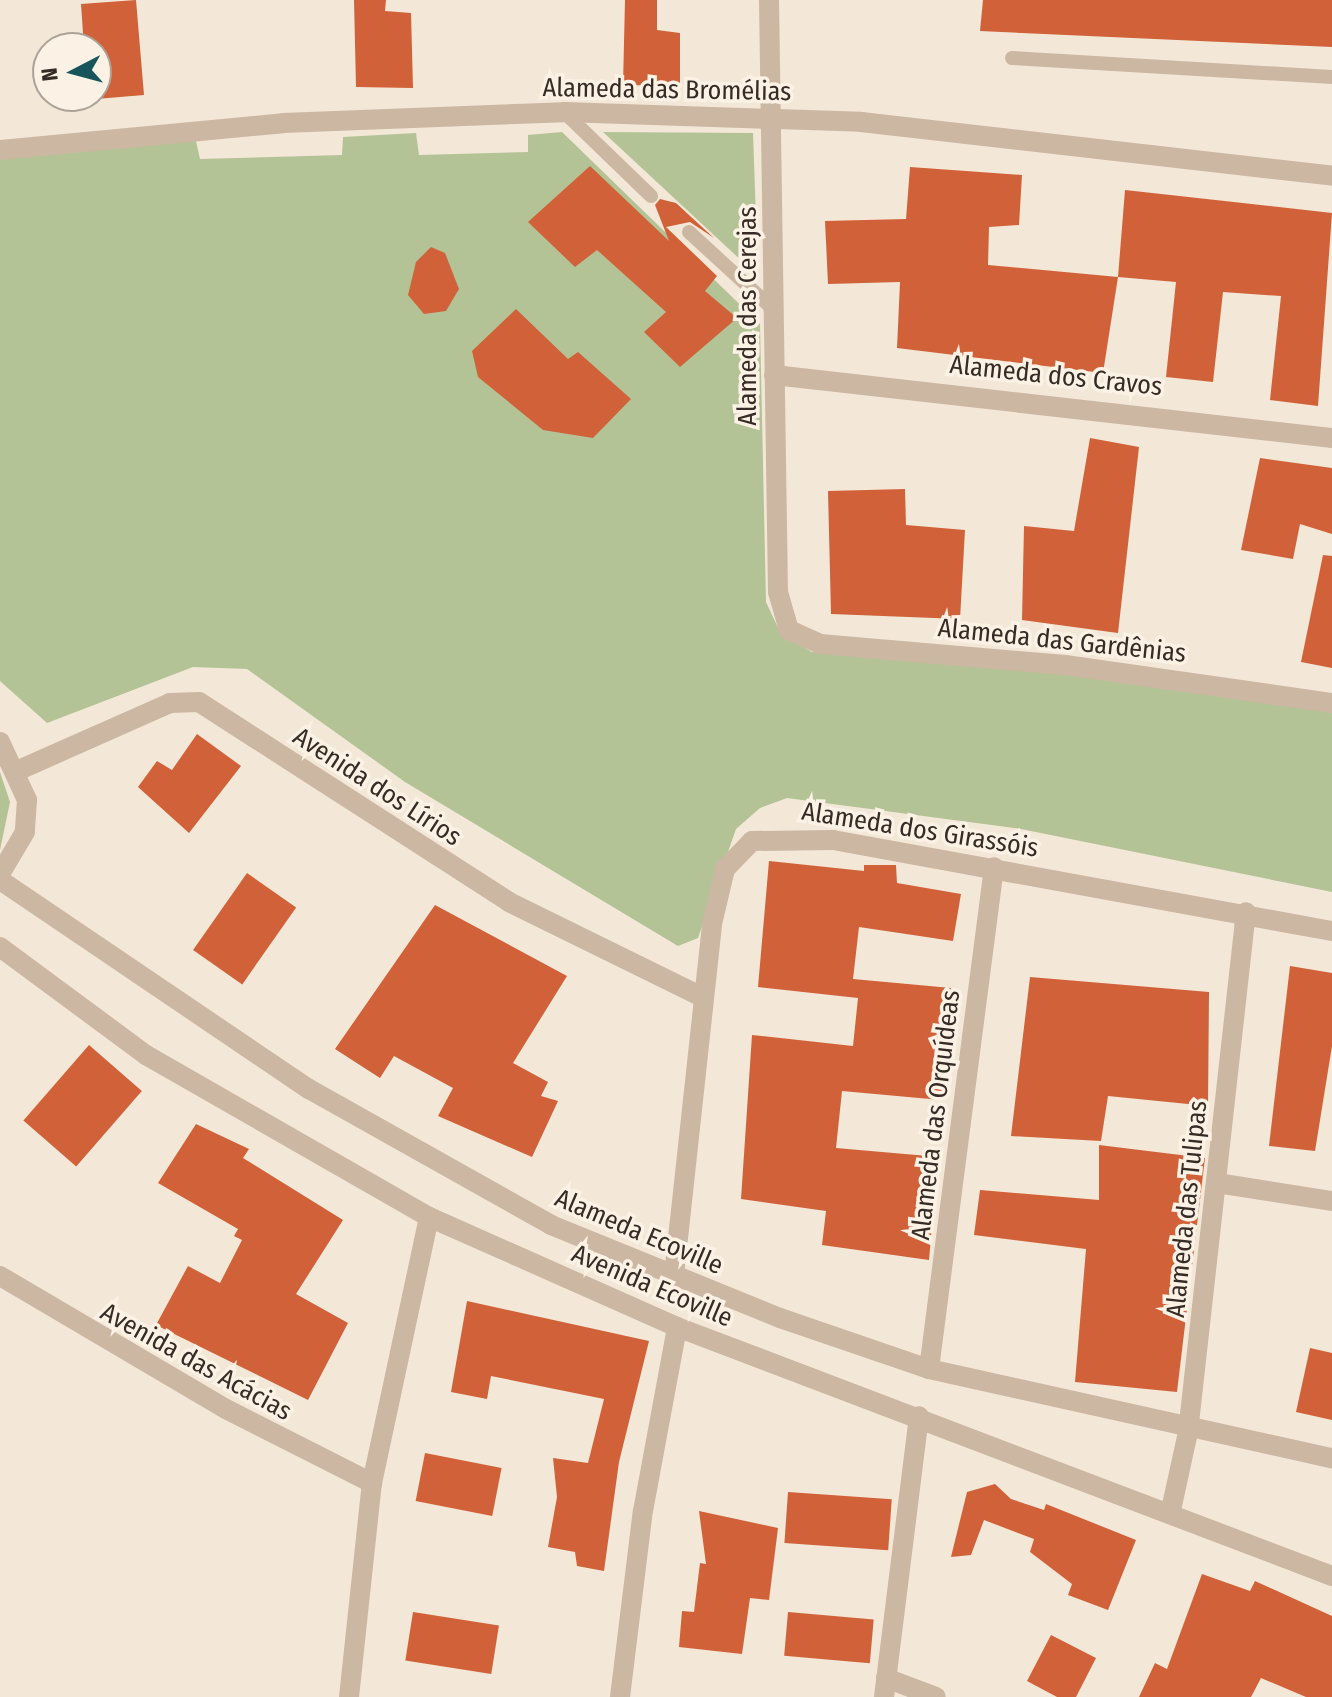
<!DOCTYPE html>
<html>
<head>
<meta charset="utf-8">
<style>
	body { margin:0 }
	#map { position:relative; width:1332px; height:1697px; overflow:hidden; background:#f3e7d7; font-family:"Fira Sans Condensed",sans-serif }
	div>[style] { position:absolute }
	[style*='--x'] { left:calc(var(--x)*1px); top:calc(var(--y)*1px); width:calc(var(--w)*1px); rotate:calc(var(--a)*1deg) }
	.green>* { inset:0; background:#b3c396 }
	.building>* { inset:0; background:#d16138; transform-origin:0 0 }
	.lane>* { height:14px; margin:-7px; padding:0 7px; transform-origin:7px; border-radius:7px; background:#ccb7a2 }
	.street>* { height:20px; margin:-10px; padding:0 10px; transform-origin:10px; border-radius:10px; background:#ccb7a2 }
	span { translate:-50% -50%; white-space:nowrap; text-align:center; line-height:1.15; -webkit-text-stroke:7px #fbf1e4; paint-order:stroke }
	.street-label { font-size:26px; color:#362b25 }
	.north { position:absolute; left:32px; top:32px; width:80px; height:80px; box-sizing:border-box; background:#fbf1e4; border:2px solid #aca298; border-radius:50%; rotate:264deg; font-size:22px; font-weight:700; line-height:32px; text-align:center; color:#362b25 }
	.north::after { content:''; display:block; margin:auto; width:28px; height:36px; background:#17555b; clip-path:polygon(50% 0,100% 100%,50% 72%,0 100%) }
</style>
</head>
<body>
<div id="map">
	<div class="green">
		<div style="clip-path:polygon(562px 132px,760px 324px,766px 602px,781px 634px,812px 652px,1062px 672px,1332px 710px,1332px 892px,1021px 829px,787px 798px,760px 808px,736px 829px,698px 938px,678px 946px,405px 782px,247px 669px,193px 667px,47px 723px,0 681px,0 158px,196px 141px,200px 159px,342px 155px,343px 137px,416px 133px,419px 155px,528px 152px,528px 135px)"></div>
		<div style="clip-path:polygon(603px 132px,753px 133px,758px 276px)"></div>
		<div style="clip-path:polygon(0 772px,10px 802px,0 850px)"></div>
	</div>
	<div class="building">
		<div style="clip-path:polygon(136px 0,144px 95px,96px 99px,96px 48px,84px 48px,81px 4px)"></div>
		<div style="clip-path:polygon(354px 0,386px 0,385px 11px,411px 13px,413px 88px,356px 87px)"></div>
		<div style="clip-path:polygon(625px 0,657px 0,657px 30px,680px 33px,680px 86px,623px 85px)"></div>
		<div style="clip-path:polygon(983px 0,1332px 0,1332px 47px,980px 31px)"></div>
		<div style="clip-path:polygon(590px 166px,669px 241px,655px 205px,660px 199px,676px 203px,714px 238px,690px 222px,666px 227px,717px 276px,705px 291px,737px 318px,680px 367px,644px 332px,666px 312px,597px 250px,575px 267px,528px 222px)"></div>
		<div style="clip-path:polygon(910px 167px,1022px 175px,1019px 225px,989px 227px,988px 265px,1118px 277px,1103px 373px,897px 348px,900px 282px,828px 284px,825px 221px,906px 219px)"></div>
		<div style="clip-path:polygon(1125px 190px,1332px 213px,1318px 406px,1270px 400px,1281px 296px,1223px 292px,1213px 382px,1166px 377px,1176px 282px,1118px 277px)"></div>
		<div style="clip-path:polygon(431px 247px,445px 253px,459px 289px,446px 311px,424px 314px,408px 295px,416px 262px)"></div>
		<div style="clip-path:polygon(516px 309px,568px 359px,578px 352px,631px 399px,593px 438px,543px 430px,478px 377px,472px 351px)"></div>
		<div style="clip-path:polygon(1090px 438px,1139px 447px,1118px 633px,1022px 620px,1024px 526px,1074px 531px)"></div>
		<div style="clip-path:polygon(1260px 458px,1332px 468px,1332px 534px,1300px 524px,1293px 559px,1241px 550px)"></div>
		<div style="clip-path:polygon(905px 489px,906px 525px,965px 530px,960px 619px,831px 614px,828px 491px)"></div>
		<div style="clip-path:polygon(1323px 555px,1332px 556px,1332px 668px,1301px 662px)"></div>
		<div style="clip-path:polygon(197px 734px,241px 766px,189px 833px,138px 787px,157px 761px,172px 770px)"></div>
		<div style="clip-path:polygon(769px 861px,864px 871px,864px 865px,896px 865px,897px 883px,961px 894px,953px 941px,859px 927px,853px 979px,951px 988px,941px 1100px,842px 1091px,836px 1148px,928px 1156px,922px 1213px,933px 1214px,929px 1260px,822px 1245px,826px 1211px,741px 1199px,752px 1035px,853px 1046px,858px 998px,758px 987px)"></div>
		<div style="left:247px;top:873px;width:60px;height:94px;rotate:35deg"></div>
		<div style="clip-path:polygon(435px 905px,567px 976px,513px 1063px,548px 1082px,541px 1096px,558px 1101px,532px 1157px,438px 1116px,453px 1088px,394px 1056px,380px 1078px,335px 1049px)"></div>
		<div style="clip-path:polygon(1290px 966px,1332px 973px,1332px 1046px,1315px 1151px,1269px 1146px)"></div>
		<div style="clip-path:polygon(1030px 977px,1209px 992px,1208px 1106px,1108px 1096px,1101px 1141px,1011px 1136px)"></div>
		<div style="left:89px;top:1045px;width:70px;height:100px;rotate:41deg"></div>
		<div style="clip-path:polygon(196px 1124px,249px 1149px,243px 1158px,343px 1220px,296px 1294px,348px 1323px,308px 1400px,156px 1325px,188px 1266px,220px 1283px,242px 1240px,234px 1236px,238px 1229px,158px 1183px)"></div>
		<div style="clip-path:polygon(1099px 1145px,1205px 1158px,1177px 1392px,1075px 1382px,1086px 1249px,974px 1235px,980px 1190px,1099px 1200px)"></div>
		<div style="clip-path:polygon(467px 1301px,649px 1341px,619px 1462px,604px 1571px,577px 1566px,575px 1552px,548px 1547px,557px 1497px,553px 1458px,588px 1463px,604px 1399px,491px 1376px,487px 1399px,451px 1392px)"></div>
		<div style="clip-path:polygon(1310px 1348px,1332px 1353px,1332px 1420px,1296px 1412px)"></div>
		<div style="left:425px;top:1453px;width:78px;height:49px;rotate:11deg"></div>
		<div style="clip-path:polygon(995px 1484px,1011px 1499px,1044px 1510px,1046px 1504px,1136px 1540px,1108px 1610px,1068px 1595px,1072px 1584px,1030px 1552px,1034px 1539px,984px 1520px,971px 1555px,951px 1557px,967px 1492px)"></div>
		<div style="left:788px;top:1492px;width:104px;height:51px;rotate:4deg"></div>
		<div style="clip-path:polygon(699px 1511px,778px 1528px,769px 1600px,750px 1598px,742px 1654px,679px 1647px,682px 1611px,694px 1612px,700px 1563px,706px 1564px)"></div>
		<div style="clip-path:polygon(1202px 1574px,1250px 1591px,1255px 1581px,1332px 1616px,1332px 1697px,1306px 1697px,1261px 1678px,1251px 1697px,1139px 1697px,1155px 1663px,1167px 1669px)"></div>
		<div style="left:413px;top:1612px;width:87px;height:49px;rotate:9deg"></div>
		<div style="left:788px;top:1612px;width:86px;height:44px;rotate:5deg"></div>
		<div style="clip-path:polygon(1051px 1635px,1096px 1658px,1076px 1697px,1057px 1697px,1027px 1681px)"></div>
	</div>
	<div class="lane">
		<div style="--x:1012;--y:58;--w:321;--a:3.4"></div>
		<div style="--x:564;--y:112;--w:121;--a:44"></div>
		<div style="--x:689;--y:232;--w:115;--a:42.5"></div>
	</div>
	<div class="street">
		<div style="--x:769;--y:0;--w:592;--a:89.13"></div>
		<div style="--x:778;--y:592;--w:40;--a:74"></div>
		<div style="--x:789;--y:630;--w:34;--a:24"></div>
		<div style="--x:820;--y:644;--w:246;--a:4.9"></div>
		<div style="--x:1065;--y:665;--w:270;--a:8.1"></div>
		<div style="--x:0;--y:150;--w:284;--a:-5.4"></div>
		<div style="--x:283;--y:123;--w:281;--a:-2.2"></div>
		<div style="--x:564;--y:112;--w:297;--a:1.9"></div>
		<div style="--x:861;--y:122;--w:474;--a:6.5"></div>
		<div style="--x:774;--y:375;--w:562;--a:6.44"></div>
		<div style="--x:0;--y:742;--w:64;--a:65"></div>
		<div style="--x:27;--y:800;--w:32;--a:94"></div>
		<div style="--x:25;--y:832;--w:49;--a:120.8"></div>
		<div style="--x:19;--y:770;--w:165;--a:-23.9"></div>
		<div style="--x:170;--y:703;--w:29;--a:-2"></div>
		<div style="--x:199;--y:702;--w:369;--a:32.8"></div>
		<div style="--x:509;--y:902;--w:217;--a:26.2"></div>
		<div style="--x:0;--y:880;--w:373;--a:34.1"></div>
		<div style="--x:309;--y:1089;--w:278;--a:29.3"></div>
		<div style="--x:551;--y:1225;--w:247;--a:22.1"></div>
		<div style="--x:780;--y:1318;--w:157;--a:18.9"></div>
		<div style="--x:929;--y:1369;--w:413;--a:12.5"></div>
		<div style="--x:0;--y:947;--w:182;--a:36.5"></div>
		<div style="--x:146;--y:1055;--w:326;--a:29.8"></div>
		<div style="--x:429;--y:1217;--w:271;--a:23.9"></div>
		<div style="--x:677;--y:1327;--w:701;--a:20.81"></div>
		<div style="--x:1217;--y:1183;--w:116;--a:8.9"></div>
		<div style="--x:674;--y:1275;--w:353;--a:-83.8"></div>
		<div style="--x:712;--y:924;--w:57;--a:-76.7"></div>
		<div style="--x:725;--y:869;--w:39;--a:-46"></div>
		<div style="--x:752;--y:841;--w:81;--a:-0.7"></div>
		<div style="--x:833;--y:840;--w:507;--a:10.34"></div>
		<div style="--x:0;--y:1276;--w:262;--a:30.5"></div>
		<div style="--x:226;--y:1409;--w:164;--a:26.9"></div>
		<div style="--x:929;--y:1369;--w:506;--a:-82.62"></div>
		<div style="--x:1171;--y:1510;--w:80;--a:-77.7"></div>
		<div style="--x:1188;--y:1432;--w:523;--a:-83.64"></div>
		<div style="--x:886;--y:1678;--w:53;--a:20.8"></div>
		<div style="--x:349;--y:1697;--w:215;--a:-83.9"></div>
		<div style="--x:372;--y:1483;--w:272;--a:-77.9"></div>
		<div style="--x:620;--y:1697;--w:187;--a:-83"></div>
		<div style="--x:643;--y:1511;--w:187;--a:-79.5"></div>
		<div style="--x:884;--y:1697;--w:283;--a:-82.9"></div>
	</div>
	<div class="street-label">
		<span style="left:667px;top:90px;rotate:1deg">Alameda das Bromélias</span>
		<span style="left:748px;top:316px;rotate:-90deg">Alameda das Cerejas</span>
		<span style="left:1056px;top:376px;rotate:6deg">Alameda dos Cravos</span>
		<span style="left:1062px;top:641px;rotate:6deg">Alameda das Gardênias</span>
		<span style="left:377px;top:787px;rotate:33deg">Avenida dos Lírios</span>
		<span style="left:920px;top:830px;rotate:9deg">Alameda dos Girassóis</span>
		<span style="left:936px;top:1115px;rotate:-83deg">Alameda das Orquídeas</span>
		<span style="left:1187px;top:1209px;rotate:-84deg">Alameda das Tulipas</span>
		<span style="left:639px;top:1232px;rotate:23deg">Alameda Ecoville</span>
		<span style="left:652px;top:1286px;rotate:23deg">Avenida Ecoville</span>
		<span style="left:196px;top:1362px;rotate:29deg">Avenida das Acácias</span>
	</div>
	<div class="north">N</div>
</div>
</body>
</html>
